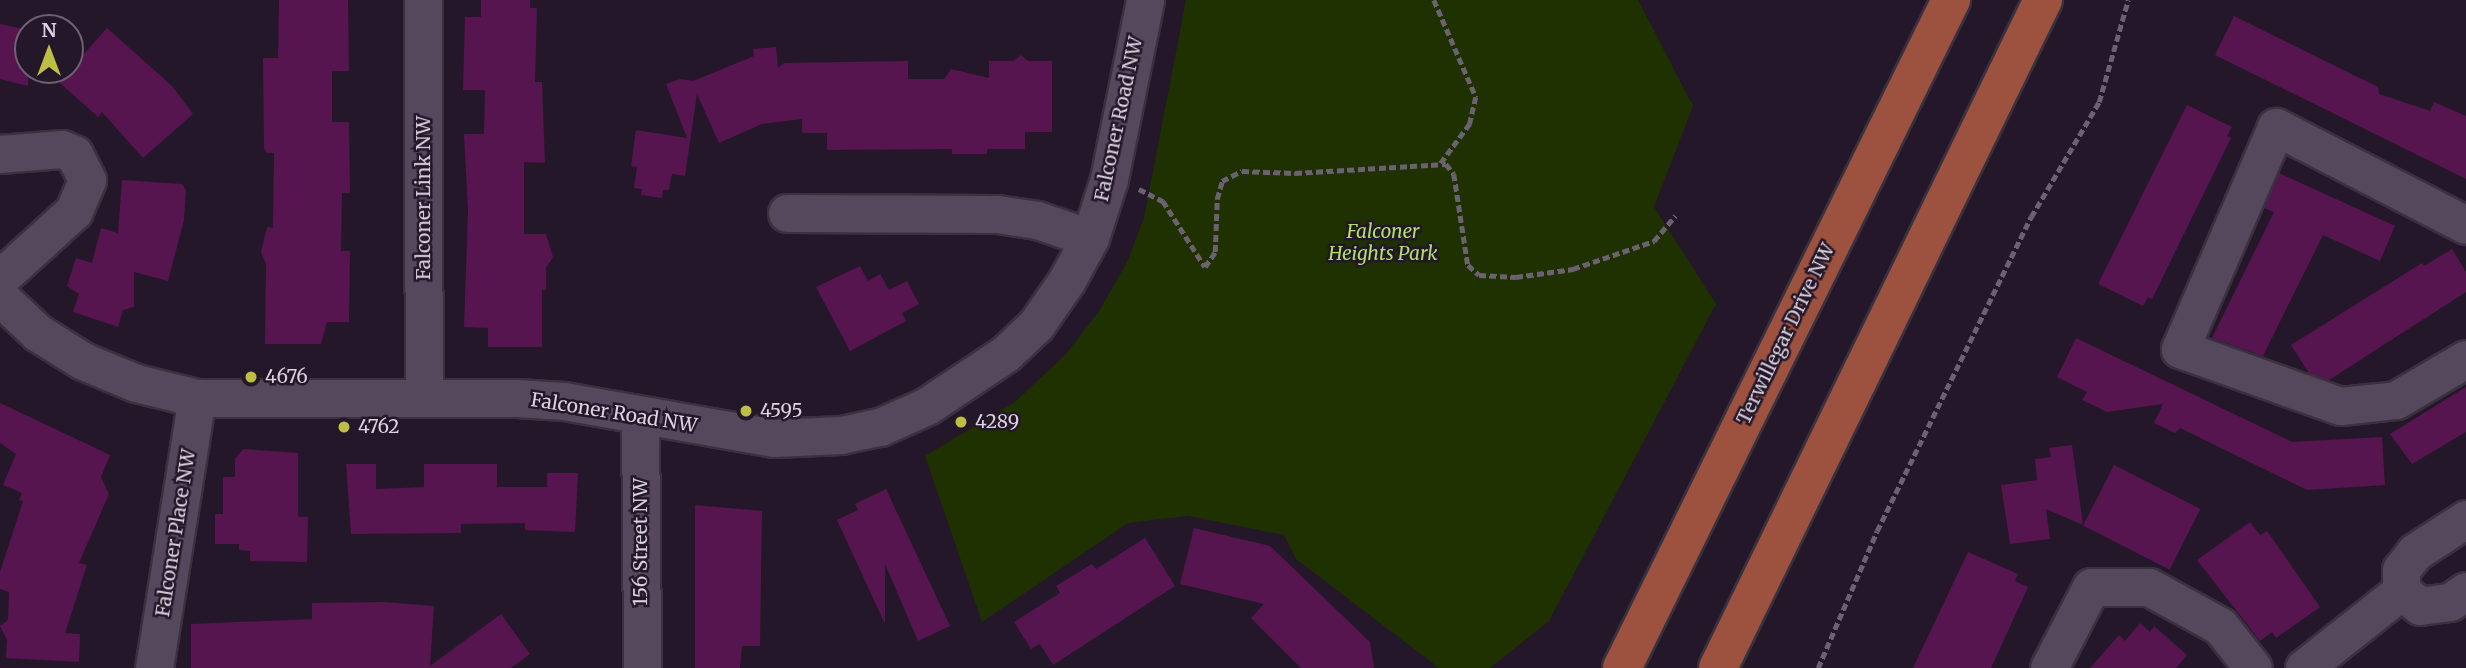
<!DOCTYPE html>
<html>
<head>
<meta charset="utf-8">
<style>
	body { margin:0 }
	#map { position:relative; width:2466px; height:668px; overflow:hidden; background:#231729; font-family:Merriweather,serif }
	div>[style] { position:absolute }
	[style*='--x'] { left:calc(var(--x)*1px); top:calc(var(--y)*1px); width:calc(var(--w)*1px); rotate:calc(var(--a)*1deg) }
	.green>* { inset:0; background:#1f3100 }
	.building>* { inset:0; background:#571550; transform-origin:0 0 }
	.path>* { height:4.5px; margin-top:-2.25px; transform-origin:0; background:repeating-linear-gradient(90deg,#6b6170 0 7px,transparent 0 10.5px) }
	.roads { filter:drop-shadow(2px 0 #3a313e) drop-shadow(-2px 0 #3a313e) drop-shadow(0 2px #3a313e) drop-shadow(0 -2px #3a313e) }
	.minor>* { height:37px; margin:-18.5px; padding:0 18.5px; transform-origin:18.5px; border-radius:18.5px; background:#55475c }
	.major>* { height:38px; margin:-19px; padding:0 19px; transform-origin:19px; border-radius:19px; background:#9d5240 }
	.dots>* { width:19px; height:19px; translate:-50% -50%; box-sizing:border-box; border:4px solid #231729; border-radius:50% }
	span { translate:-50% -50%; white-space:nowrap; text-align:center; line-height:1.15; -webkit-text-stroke:5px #231729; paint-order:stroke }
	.street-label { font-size:19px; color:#dbd3df }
	.park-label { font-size:19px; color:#b0df6d; font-style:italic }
	.poi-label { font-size:19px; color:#dbd3df }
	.left { translate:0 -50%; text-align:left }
	.north { position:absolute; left:14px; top:14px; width:70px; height:70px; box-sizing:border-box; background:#231729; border:2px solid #6d6272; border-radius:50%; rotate:0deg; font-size:19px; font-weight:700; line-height:28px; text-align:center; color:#dbd3df }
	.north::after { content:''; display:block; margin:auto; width:24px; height:32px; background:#bcbf43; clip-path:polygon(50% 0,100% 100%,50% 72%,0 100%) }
</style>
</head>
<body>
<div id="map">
	<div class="green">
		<div style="clip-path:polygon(1186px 0,1638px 0,1693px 106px,1654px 207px,1716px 304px,1549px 621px,1490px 668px,1439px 668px,1296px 559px,1284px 535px,1188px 516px,1128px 523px,982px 622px,925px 456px,1015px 402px,1066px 354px,1099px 311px,1127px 262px,1144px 218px)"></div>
	</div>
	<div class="building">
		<div style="clip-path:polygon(279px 0,348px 0,349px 71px,332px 71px,332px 122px,349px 122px,350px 193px,342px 193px,341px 251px,350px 251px,349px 322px,327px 322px,321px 344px,265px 344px,266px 264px,261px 252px,267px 227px,273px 228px,274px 153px,267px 153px,264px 148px,263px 58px,278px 58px)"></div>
		<div style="clip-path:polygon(481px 0,530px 0,530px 8px,537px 8px,535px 82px,542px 82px,545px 163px,524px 162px,524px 234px,546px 234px,553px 257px,546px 268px,546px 290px,542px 290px,542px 347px,488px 347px,488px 328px,464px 327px,468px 211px,464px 134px,484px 134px,485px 90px,463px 90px,465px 17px,481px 17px)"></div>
		<div style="clip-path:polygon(2234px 16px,2378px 87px,2379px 94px,2430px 111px,2434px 102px,2466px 116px,2466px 179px,2215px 55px)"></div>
		<div style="clip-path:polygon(0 24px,28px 30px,28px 86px,0 79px)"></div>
		<div style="clip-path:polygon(107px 28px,172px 86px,193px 114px,143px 158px,102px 112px,98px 117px,59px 82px)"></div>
		<div style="clip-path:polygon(776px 47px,778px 68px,784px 63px,908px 61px,908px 79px,944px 79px,951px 69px,989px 78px,989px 61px,1014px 61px,1021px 55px,1028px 61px,1052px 61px,1052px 132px,1025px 132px,1025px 149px,987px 149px,987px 154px,952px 154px,952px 149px,827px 150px,827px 133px,802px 133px,802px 119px,762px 124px,719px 143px,697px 94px,685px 176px,672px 174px,669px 190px,663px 190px,662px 198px,641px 195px,642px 189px,634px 188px,637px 167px,631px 166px,636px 130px,687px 138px,666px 84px,680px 79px,693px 81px,754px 56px,753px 49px)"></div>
		<div style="clip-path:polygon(2187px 105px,2232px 127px,2227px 136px,2231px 138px,2152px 299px,2148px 297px,2143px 306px,2098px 284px)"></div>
		<div style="clip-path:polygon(2279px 173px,2395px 226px,2380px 261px,2323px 235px,2263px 356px,2212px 338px,2274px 212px,2264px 208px)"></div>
		<div style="clip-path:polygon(122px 180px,182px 184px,186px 190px,184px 220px,168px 281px,134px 272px,134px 307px,123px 310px,118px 327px,73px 312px,79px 294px,67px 286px,76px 258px,92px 263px,101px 228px,118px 233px)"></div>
		<div style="clip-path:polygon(2452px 249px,2466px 272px,2466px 292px,2329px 380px,2309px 373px,2291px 345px,2422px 263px,2424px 266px)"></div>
		<div style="clip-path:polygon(860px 266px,868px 281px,880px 274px,889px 290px,907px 281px,919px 304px,902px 313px,906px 321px,850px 351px,816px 287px)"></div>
		<div style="clip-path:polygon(2076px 338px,2292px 442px,2382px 437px,2385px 485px,2307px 490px,2180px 428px,2175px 433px,2154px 423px,2163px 404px,2107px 412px,2082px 400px,2087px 392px,2057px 377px)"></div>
		<div style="clip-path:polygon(2466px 387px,2466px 432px,2412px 464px,2390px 434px)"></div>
		<div style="clip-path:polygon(0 403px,110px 455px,101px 477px,109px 494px,79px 563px,87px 565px,65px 633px,80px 634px,79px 662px,6px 658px,7px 640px,0 626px,8px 620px,9px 592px,0 589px,0 572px,23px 501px,19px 500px,22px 493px,3px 485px,16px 454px,0 443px)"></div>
		<div style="clip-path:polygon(2072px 445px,2083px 525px,2046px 509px,2050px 539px,2010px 544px,2001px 485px,2037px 480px,2035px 459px,2051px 457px,2049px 448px)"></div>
		<div style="clip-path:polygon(243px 449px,298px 453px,298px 517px,308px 517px,307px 562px,250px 561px,250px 551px,239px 550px,239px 544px,215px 544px,215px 514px,223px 514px,223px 477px,235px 477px,235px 459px)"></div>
		<div style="clip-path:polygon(346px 464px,376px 464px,376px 489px,424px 487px,424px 464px,497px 464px,497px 487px,547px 487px,547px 473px,578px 473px,575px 532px,525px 530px,525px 523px,461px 524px,461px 533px,351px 534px)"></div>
		<div style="left:2114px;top:465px;width:97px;height:68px;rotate:27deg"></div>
		<div style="clip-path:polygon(886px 489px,950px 626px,918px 641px,885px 564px,885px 624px,837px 520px,858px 510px,855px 504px)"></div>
		<div style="clip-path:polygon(695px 505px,762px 511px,760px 646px,742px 646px,740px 668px,695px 668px)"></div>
		<div style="clip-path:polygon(2250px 522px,2260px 535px,2267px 531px,2320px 607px,2276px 638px,2272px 632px,2260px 641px,2197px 560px)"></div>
		<div style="clip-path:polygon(1194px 528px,1270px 546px,1370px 642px,1374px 668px,1301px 668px,1251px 618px,1264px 604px,1180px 584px)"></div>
		<div style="clip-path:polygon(1145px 538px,1175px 586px,1053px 665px,1040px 644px,1031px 649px,1014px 622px,1060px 593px,1056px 586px,1092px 564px,1096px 569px)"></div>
		<div style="clip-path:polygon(1968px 552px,2018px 574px,2015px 581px,2028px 587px,1991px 668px,1913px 668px)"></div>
		<div style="clip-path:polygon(384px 602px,434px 606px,430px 666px,501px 614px,530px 654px,511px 668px,191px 668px,191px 624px,312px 619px,312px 603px)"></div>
		<div style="clip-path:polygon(2140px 623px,2150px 632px,2154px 626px,2187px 655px,2176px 668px,2090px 668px,2119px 635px,2125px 641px)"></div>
	</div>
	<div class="path">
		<div style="--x:1434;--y:0;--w:106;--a:66.6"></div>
		<div style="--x:1476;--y:97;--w:28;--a:103"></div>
		<div style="--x:1470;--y:124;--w:49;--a:126.6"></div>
		<div style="--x:1139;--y:189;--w:27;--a:27"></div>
		<div style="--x:1163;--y:201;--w:78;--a:57.5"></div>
		<div style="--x:1205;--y:267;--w:18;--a:-56"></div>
		<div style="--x:1215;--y:252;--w:53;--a:-87.8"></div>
		<div style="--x:1217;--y:199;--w:19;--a:-74"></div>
		<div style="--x:1222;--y:181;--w:22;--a:-27"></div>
		<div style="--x:1242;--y:171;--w:53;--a:2.2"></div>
		<div style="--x:1295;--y:173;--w:151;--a:-3.4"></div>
		<div style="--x:1446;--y:164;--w:13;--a:51"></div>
		<div style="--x:1454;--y:174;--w:92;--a:81.3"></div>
		<div style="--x:1468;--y:265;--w:15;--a:42"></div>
		<div style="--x:1479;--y:275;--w:37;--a:3"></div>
		<div style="--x:1516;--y:277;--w:58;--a:-8"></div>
		<div style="--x:1573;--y:269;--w:86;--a:-19.1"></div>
		<div style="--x:1654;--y:241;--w:33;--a:-50"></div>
		<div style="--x:1818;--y:668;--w:149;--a:-66.7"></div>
		<div style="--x:1877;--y:531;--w:350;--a:-63.9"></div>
		<div style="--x:2031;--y:217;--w:134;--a:-59.4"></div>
		<div style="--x:2099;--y:102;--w:106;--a:-74.1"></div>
	</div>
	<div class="roads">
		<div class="minor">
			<div style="--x:423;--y:0;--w:396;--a:89.9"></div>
			<div style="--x:0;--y:154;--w:62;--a:-4.6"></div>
			<div style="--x:62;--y:149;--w:13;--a:23"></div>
			<div style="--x:74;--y:154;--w:29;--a:63"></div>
			<div style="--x:87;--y:180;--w:34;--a:113"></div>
			<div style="--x:74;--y:211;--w:100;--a:137.8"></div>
			<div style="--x:787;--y:213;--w:210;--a:0.3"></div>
			<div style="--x:997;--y:214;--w:40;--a:8.5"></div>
			<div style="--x:1037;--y:220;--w:56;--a:18.8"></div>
			<div style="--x:2466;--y:225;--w:214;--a:-152.7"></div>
			<div style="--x:2276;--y:127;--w:242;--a:113.4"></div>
			<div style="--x:2180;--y:349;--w:170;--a:19.6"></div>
			<div style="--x:2340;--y:406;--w:56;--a:-6.1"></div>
			<div style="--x:2396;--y:400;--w:81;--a:-30.4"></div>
			<div style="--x:0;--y:297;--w:52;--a:43.5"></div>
			<div style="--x:38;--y:333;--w:53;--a:31.9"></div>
			<div style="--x:83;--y:361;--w:57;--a:22.5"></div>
			<div style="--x:136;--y:383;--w:63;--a:13.8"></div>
			<div style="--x:197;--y:398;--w:319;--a:0"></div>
			<div style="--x:516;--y:398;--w:48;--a:3.6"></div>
			<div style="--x:564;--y:401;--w:213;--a:10"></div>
			<div style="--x:774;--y:438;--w:67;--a:-2.6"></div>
			<div style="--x:841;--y:435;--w:40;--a:-12"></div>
			<div style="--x:880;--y:427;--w:51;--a:-24.1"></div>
			<div style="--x:927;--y:406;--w:94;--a:-33.7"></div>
			<div style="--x:1005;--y:354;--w:42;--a:-43.1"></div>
			<div style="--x:1036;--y:325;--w:55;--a:-55.4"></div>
			<div style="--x:1067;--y:280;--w:48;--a:-61.3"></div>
			<div style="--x:1090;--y:238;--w:62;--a:-72.1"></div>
			<div style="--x:1109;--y:179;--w:183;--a:-78.6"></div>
			<div style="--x:640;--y:416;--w:252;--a:89.5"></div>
			<div style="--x:2466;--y:519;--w:61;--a:147.1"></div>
			<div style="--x:2415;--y:552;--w:23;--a:128"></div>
			<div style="--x:2401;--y:570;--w:21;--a:90"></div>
			<div style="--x:2401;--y:591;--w:24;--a:38"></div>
			<div style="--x:2420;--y:606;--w:30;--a:-8"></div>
			<div style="--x:2450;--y:602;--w:19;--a:-35"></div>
			<div style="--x:154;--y:668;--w:273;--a:-81"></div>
			<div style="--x:2049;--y:668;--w:91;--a:-62.6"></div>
			<div style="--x:2091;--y:587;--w:58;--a:0"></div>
			<div style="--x:2149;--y:587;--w:81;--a:28.8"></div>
			<div style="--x:2220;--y:626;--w:53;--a:51.8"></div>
			<div style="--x:2304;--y:668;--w:124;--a:-38.4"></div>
		</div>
		<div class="major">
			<div style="--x:1622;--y:668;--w:745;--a:-63.78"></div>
			<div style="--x:1718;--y:668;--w:743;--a:-64.06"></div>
		</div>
	</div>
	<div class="dots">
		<div style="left:251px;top:377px;background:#bcbf43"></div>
		<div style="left:746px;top:411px;background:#bcbf43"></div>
		<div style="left:961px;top:422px;background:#bcbf43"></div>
		<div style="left:344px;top:427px;background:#bcbf43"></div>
	</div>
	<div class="street-label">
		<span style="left:1119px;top:119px;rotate:-78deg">Falconer Road NW</span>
		<span style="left:424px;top:198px;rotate:-90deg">Falconer Link NW</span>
		<span style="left:1786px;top:334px;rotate:-64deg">Terwillegar Drive NW</span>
		<span style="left:614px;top:413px;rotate:9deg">Falconer Road NW</span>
		<span style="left:176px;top:533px;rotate:-81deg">Falconer Place NW</span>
		<span style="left:641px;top:542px;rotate:-90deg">156 Street NW</span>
	</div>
	<div class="park-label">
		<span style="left:1383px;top:243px">Falconer<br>Heights Park</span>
	</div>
	<div class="poi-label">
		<span class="left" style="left:265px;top:377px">4676</span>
		<span class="left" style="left:760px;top:411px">4595</span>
		<span class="left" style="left:975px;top:422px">4289</span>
		<span class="left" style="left:358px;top:427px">4762</span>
	</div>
	<div class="north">N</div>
</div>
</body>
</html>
